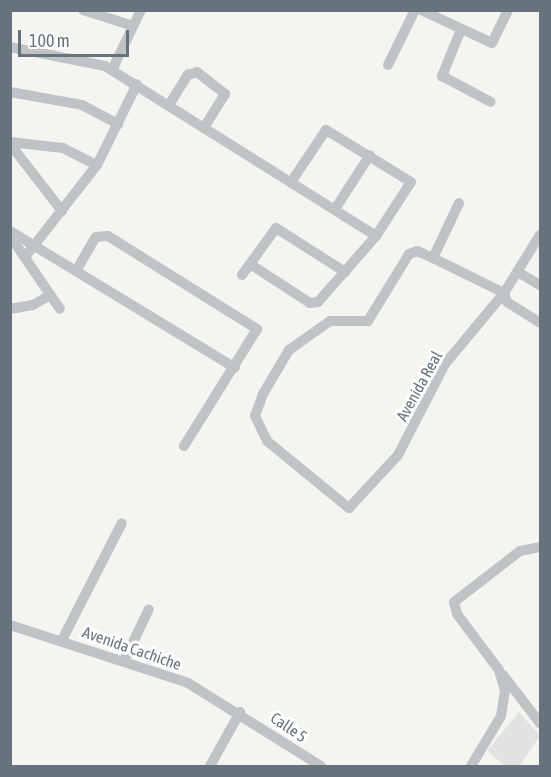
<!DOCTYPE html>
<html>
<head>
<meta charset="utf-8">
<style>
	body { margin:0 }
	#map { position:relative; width:551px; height:777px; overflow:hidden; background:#f4f4f1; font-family:"Asap Condensed",sans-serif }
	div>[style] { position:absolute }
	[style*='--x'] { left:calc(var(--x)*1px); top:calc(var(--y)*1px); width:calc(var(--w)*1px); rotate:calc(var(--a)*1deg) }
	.built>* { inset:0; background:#e2e3e1 }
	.minor>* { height:10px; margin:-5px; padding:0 5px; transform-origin:5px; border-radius:5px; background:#c0c3c6 }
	span { translate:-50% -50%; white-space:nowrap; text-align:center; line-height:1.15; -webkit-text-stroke:6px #fff; paint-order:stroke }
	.street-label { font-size:16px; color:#66737f }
	.frame { position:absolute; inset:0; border:12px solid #66737f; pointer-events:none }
	.scale { position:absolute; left:18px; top:30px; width:111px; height:27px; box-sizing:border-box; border:3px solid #66737f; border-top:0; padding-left:8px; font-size:18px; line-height:21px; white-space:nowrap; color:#66737f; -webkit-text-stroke:4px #fff; paint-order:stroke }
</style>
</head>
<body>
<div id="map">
	<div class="built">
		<div style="clip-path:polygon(519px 712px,540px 736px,519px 766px,505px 766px,487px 751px)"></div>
	</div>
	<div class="minor">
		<div style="--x:83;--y:10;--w:52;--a:17.7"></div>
		<div style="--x:421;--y:10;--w:78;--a:24.9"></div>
		<div style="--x:492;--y:43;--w:37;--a:-64"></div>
		<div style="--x:460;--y:32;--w:48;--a:112.2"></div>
		<div style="--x:442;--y:76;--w:55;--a:28"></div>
		<div style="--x:10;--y:47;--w:97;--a:11.3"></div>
		<div style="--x:105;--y:66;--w:320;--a:32.1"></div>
		<div style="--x:388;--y:65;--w:61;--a:-63.9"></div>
		<div style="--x:112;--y:70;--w:67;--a:-64.2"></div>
		<div style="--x:10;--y:92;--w:73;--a:10.2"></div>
		<div style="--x:82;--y:105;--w:41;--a:27.8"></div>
		<div style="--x:169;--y:105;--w:36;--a:-58"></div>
		<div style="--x:188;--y:75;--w:9;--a:-18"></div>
		<div style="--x:197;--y:72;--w:36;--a:38"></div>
		<div style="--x:225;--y:94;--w:40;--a:122"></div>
		<div style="--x:10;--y:142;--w:53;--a:6.5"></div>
		<div style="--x:63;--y:148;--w:38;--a:27"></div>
		<div style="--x:10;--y:144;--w:85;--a:52.2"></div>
		<div style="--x:459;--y:203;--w:61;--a:115.3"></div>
		<div style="--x:433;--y:258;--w:17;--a:-156"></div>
		<div style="--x:417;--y:251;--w:9;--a:159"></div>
		<div style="--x:409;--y:254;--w:79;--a:121.5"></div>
		<div style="--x:368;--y:321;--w:38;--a:180"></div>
		<div style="--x:330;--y:321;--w:50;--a:144.7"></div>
		<div style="--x:289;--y:350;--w:51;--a:120.6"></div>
		<div style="--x:263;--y:394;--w:23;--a:110"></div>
		<div style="--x:255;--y:416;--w:28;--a:64"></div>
		<div style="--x:267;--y:441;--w:106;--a:39.3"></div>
		<div style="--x:349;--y:508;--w:72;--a:-47.2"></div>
		<div style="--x:398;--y:455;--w:102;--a:-62.7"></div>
		<div style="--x:445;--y:364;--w:92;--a:-50.3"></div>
		<div style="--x:504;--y:293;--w:68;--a:-58.2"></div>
		<div style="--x:335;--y:209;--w:64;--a:-57.1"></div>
		<div style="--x:10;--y:231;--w:263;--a:31.3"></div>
		<div style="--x:10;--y:236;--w:88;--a:55.6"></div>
		<div style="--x:25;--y:257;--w:117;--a:-52"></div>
		<div style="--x:97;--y:165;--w:90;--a:-63.7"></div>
		<div style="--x:433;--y:258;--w:79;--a:26.2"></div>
		<div style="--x:504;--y:293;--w:9;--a:72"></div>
		<div style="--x:507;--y:302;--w:39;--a:32"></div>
		<div style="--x:250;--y:264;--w:72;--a:33"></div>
		<div style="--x:310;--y:303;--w:8;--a:-7"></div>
		<div style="--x:318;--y:302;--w:88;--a:-48.7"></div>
		<div style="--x:376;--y:236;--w:64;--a:-57.1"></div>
		<div style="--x:411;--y:182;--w:100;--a:-148.5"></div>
		<div style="--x:326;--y:130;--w:63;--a:123.9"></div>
		<div style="--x:76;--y:271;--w:39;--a:-60"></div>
		<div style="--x:96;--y:237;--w:12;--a:-5"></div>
		<div style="--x:108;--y:236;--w:176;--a:32"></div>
		<div style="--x:257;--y:329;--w:138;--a:122"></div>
		<div style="--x:518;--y:272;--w:26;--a:31"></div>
		<div style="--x:242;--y:275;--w:58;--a:-54.1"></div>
		<div style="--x:276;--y:228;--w:82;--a:32.5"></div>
		<div style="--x:10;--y:309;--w:23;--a:-10"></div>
		<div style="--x:33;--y:305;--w:20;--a:-30"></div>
		<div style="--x:10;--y:625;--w:187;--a:18"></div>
		<div style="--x:188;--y:683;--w:157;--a:32"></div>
		<div style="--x:62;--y:640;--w:131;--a:-62.9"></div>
		<div style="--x:125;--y:659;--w:55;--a:-64.4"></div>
		<div style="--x:503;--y:675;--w:61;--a:52.4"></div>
		<div style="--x:210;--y:766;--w:62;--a:-60.9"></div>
		<div style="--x:471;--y:766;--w:58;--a:-59"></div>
		<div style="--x:501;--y:716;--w:26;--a:-81"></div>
		<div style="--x:505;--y:690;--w:21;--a:-107"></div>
		<div style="--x:499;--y:670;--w:70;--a:-126.9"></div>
		<div style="--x:457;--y:614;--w:12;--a:-104"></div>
		<div style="--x:454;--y:602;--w:83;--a:-37.7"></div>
		<div style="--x:520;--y:551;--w:20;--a:-11"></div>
	</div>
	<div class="street-label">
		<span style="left:419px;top:386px;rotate:-61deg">Avenida Real</span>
		<span style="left:132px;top:648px;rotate:19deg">Avenida Cachiche</span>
		<span style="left:289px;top:727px;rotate:34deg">Calle 5</span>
	</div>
	<div class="frame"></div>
	<div class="scale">100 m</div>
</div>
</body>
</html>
